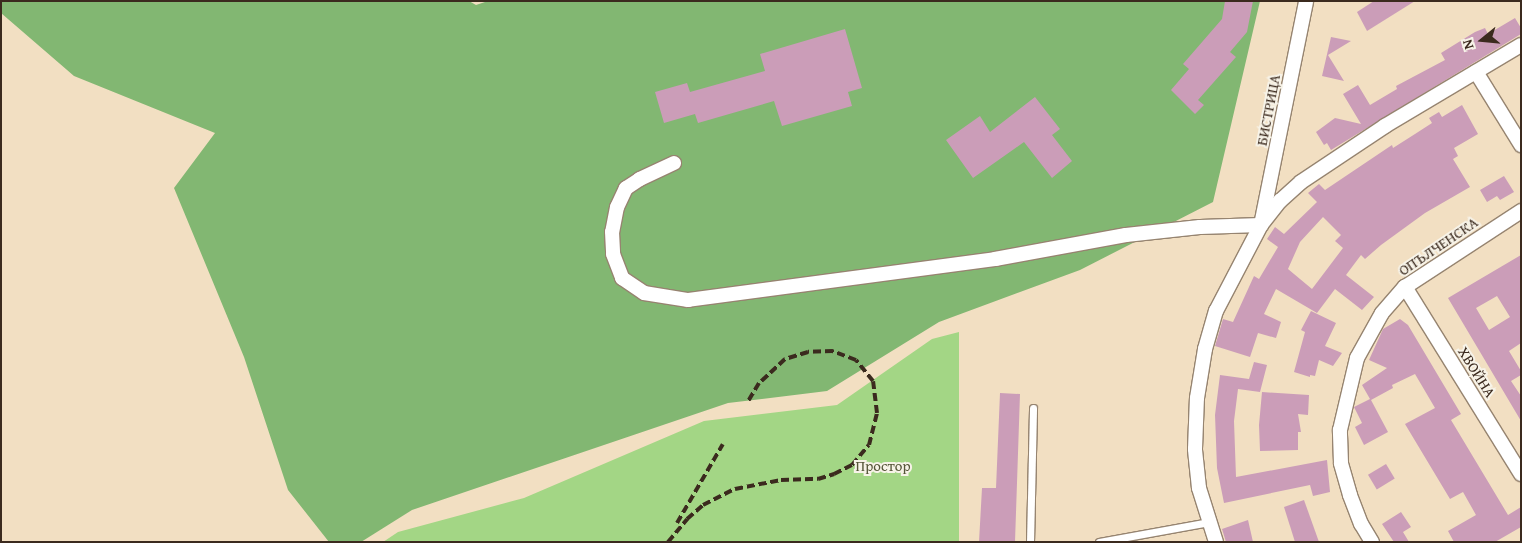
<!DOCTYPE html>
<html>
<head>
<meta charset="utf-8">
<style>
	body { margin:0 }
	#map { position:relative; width:1522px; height:543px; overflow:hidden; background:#f2dfc2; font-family:"Gentium Book Plus",serif }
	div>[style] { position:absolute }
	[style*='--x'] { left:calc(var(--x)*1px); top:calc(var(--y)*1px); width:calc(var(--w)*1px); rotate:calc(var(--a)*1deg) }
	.green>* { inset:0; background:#a3d685 }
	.forest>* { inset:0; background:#82b772 }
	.building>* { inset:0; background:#cb9db8; transform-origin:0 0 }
	.roads { filter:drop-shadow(1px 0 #968470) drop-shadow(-1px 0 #968470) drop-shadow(0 1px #968470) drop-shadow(0 -1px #968470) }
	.lane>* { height:7px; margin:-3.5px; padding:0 3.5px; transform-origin:3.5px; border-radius:3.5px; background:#fff }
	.street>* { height:14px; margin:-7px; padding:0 7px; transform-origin:7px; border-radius:7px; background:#fff }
	.rail>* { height:4px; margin-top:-2px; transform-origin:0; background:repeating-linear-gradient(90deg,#3b2a1e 0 8px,transparent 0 12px) }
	span { translate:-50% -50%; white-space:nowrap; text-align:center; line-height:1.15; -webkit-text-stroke:4px #f7f3e8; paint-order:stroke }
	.street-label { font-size:15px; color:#3b2a1e }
	.park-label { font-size:15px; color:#555538 }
	.frame { position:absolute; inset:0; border:2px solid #3b2a1e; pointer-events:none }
	.north { position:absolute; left:1457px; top:15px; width:50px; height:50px; -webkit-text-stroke:4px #f7f3e8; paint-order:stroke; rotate:253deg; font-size:14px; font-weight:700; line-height:20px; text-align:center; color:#3b2a1e }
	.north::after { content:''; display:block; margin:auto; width:18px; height:22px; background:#3b2a1e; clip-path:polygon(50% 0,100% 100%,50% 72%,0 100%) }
</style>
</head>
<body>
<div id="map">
	<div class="green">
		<div style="clip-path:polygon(959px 332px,959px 542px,383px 542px,398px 532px,524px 498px,704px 421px,837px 405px,932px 339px)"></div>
	</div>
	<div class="forest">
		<div style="clip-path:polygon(1px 1px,469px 1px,476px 5px,488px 1px,1260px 1px,1213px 202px,1080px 270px,939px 322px,827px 391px,728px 403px,412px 510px,361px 542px,329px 542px,288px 490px,244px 357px,174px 188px,215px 133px,74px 76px,1px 13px)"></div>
	</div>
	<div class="building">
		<div style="clip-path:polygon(1225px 1px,1253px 1px,1247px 32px,1230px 52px,1236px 57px,1198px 100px,1204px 105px,1195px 114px,1171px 90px,1189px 69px,1183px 64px,1222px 19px)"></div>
		<div style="clip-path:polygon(1374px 1px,1415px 1px,1367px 31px,1357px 12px)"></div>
		<div style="clip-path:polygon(1515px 18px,1521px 28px,1521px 34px,1331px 150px,1327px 143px,1324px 145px,1316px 132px,1335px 118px,1361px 124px,1343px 94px,1358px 85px,1370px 105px,1397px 89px,1396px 86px,1445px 60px,1441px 53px,1475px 32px,1485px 28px,1488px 34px)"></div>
		<div style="clip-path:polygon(845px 29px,862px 88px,848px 92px,852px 106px,782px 126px,774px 101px,698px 123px,695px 114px,664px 123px,655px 92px,687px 83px,690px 92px,765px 71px,760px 54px)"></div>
		<div style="clip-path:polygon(1331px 37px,1351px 41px,1328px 55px,1344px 81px,1322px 76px)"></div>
		<div style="clip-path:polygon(1035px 97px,1060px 129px,1052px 135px,1072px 161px,1052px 178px,1024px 142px,973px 178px,946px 140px,980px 116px,990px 132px)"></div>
		<div style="clip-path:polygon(evenodd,1462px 105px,1478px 134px,1454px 148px,1458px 156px,1453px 159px,1470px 187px,1425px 213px,1381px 245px,1365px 259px,1361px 255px,1346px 275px,1374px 297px,1362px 310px,1335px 289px,1317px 313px,1276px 289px,1264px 314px,1281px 322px,1276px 338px,1258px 333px,1250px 357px,1215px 346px,1223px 319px,1233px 322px,1254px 276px,1259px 279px,1278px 247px,1267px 239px,1275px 227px,1284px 234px,1317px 202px,1308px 193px,1319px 184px,1325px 190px,1386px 149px,1392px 145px,1393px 148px,1415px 134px,1432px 123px,1429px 118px,1439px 112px,1442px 117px,1462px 105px,1323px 217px,1341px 235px,1335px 241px,1343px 248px,1312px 289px,1288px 269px,1300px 242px,1323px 217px)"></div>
		<div style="clip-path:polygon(1504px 176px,1514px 192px,1500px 200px,1497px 196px,1487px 202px,1480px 190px)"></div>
		<div style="clip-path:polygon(evenodd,1521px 255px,1521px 343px,1509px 351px,1521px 371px,1521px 375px,1511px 381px,1521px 396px,1521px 421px,1448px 298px,1521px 255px,1497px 296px,1510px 317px,1489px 330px,1476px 308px,1497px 296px)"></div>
		<div style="clip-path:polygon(1311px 311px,1336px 323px,1325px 346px,1342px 353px,1333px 366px,1319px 360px,1315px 376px,1310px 375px,1310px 377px,1294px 372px,1305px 332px,1301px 330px)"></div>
		<div style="clip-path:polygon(1400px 319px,1408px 325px,1461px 414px,1451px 420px,1508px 515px,1521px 507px,1521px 527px,1495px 542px,1454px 542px,1448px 531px,1476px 515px,1463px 492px,1450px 499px,1405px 424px,1435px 408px,1415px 374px,1392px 385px,1393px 388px,1371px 400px,1388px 432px,1364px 445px,1355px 427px,1362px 423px,1354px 407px,1370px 399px,1362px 385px,1387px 368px,1369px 360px,1383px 329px)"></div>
		<div style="clip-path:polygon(1254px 362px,1267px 365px,1260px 392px,1238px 389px,1234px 421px,1236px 477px,1327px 460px,1330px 492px,1313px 496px,1310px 485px,1224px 503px,1217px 468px,1215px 415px,1220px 375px,1249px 379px)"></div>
		<div style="clip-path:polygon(1262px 392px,1309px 395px,1308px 415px,1298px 414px,1301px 432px,1298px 432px,1298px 450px,1260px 451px,1259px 425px)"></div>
		<div style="clip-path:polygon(1000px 393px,1020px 394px,1015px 542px,979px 542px,982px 488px,996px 488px)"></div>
		<div style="left:1386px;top:464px;width:17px;height:21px;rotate:59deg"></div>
		<div style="clip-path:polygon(1304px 500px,1319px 542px,1295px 542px,1284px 507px)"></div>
		<div style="clip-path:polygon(1401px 512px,1411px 527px,1403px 532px,1409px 542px,1394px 542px,1382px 524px)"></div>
		<div style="clip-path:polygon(1248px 520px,1253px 542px,1226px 542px,1222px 529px)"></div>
	</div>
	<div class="roads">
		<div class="lane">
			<div style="--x:1030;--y:542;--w:134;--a:-88.7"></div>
			<div style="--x:1099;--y:542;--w:112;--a:-10.3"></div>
		</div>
		<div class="street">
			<div style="--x:1476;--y:72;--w:86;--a:58.3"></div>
			<div style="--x:674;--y:163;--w:38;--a:155"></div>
			<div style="--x:640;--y:179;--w:17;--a:147"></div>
			<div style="--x:626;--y:188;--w:21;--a:115"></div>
			<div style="--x:617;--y:207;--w:25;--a:101"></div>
			<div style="--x:612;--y:232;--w:22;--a:87"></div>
			<div style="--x:613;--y:254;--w:26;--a:69"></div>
			<div style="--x:622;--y:278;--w:27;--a:34"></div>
			<div style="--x:644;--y:293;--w:45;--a:9"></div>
			<div style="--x:688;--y:300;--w:310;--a:-7.6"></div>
			<div style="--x:995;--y:259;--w:133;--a:-10.4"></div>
			<div style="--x:1126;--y:235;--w:74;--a:-6.2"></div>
			<div style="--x:1200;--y:227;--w:61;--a:-1.9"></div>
			<div style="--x:1261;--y:225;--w:228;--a:-78.6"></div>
			<div style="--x:1405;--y:287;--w:220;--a:58.2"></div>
			<div style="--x:1216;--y:542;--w:57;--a:-107.5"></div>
			<div style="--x:1199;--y:488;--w:39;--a:-96"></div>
			<div style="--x:1195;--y:449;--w:51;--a:-87.8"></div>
			<div style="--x:1197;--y:398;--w:50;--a:-80.7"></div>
			<div style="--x:1205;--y:349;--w:40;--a:-74"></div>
			<div style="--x:1216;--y:311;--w:97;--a:-62.4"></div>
			<div style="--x:1261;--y:225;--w:31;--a:-52"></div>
			<div style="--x:1280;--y:201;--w:28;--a:-42"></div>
			<div style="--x:1301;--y:182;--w:101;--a:-33.7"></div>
			<div style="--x:1385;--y:126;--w:158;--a:-30.8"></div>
			<div style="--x:1372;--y:542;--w:21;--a:-121"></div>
			<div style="--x:1361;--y:524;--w:31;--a:-111"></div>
			<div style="--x:1350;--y:495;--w:33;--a:-106"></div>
			<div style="--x:1341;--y:463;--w:33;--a:-92"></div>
			<div style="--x:1340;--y:430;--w:74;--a:-76.7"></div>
			<div style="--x:1357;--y:358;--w:51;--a:-60.9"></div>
			<div style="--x:1382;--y:313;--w:35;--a:-49"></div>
			<div style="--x:1405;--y:287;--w:139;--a:-33.2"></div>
		</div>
	</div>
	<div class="rail">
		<div style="--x:677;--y:523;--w:91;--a:-59.8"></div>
		<div style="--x:668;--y:542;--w:30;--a:-50"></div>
		<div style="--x:687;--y:519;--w:21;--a:-41"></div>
		<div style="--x:703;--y:505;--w:36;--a:-27"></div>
		<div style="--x:735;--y:489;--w:47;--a:-11.1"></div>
		<div style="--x:781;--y:480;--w:37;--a:-2"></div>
		<div style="--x:818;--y:479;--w:17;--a:-17"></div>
		<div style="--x:834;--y:474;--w:20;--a:-27"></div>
		<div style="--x:852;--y:465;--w:26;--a:-50"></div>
		<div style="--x:869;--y:445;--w:33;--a:-76"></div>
		<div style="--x:877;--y:413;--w:32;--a:-97"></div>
		<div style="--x:873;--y:381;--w:27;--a:-129"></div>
		<div style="--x:856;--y:360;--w:25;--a:-159"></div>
		<div style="--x:833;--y:351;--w:25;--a:178"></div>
		<div style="--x:808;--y:352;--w:24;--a:163"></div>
		<div style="--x:785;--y:359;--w:35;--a:137"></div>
		<div style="--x:759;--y:383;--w:21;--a:121"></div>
	</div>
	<div class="street-label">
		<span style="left:1268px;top:110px;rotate:-79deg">БИСТРИЦА</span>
		<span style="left:1438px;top:246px;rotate:-34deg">ОПЪЛЧЕНСКА</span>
		<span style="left:1477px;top:372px;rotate:58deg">ХВОЙНА</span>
	</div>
	<div class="park-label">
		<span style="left:883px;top:466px">Простор</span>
	</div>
	<div class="frame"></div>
	<div class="north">N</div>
</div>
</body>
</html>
